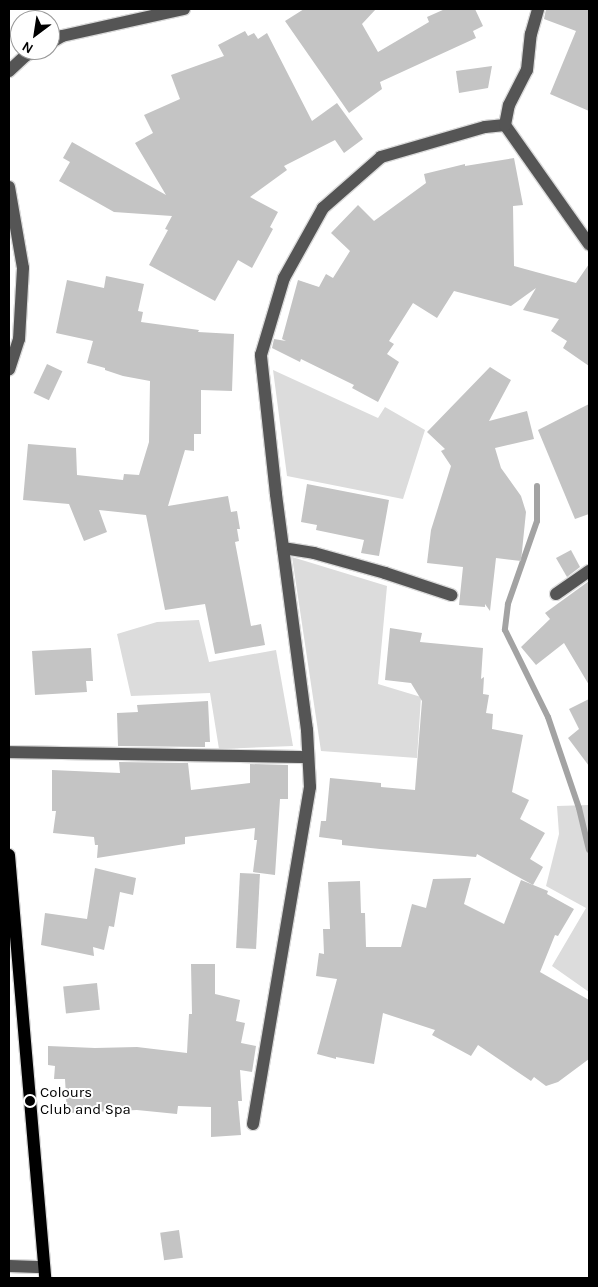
<!DOCTYPE html>
<html>
<head>
<meta charset="utf-8">
<style>
	body { margin:0 }
	#map { position:relative; width:598px; height:1287px; overflow:hidden; background:#fff; font-family:Karla,sans-serif }
	div>[style] { position:absolute }
	[style*='--x'] { left:calc(var(--x)*1px); top:calc(var(--y)*1px); width:calc(var(--w)*1px); rotate:calc(var(--a)*1deg) }
	.green>* { inset:0; background:#dcdcdc }
	.stream>* { height:6px; margin:-3px; padding:0 3px; transform-origin:3px; border-radius:3px; background:#a3a3a3 }
	.building>* { inset:0; background:#c4c4c4; transform-origin:0 0 }
	.roads { filter:drop-shadow(1px 0 #dbdbdb) drop-shadow(-1px 0 #dbdbdb) drop-shadow(0 1px #dbdbdb) drop-shadow(0 -1px #dbdbdb) }
	.minor>* { height:12px; margin:-6px; padding:0 6px; transform-origin:6px; border-radius:6px; background:#555 }
	.major>* { height:12px; margin:-6px; padding:0 6px; transform-origin:6px; border-radius:6px; background:#000 }
	.dots>* { width:14px; height:14px; translate:-50% -50%; box-sizing:border-box; border:2px solid #fff; border-radius:50% }
	span { translate:-50% -50%; white-space:nowrap; text-align:center; line-height:1.15; -webkit-text-stroke:4px #fff; paint-order:stroke }
	.poi-label { font-size:15px; color:#000 }
	.left { translate:0 -50%; text-align:left }
	.frame { position:absolute; inset:0; border:10px solid #000; pointer-events:none }
	.north { position:absolute; left:10px; top:10px; width:50px; height:50px; box-sizing:border-box; background:#fff; border:1px solid #999; border-radius:50%; rotate:211deg; font-size:14px; font-weight:700; line-height:20px; text-align:center; color:#000 }
	.north::after { content:''; display:block; margin:auto; width:18px; height:22px; background:#000; clip-path:polygon(50% 0,100% 100%,50% 72%,0 100%) }
</style>
</head>
<body>
<div id="map">
	<div class="green">
		<div style="clip-path:polygon(273px 370px,378px 418px,385px 407px,425px 430px,403px 499px,287px 476px)"></div>
		<div style="clip-path:polygon(292px 557px,387px 586px,378px 684px,421px 697px,417px 758px,321px 751px)"></div>
		<div style="clip-path:polygon(199px 620px,209px 662px,276px 650px,293px 746px,219px 749px,210px 693px,131px 696px,117px 634px,157px 622px)"></div>
		<div style="clip-path:polygon(589px 805px,589px 992px,552px 966px,586px 908px,546px 886px,559px 834px,557px 806px)"></div>
	</div>
	<div class="stream">
		<div style="--x:537;--y:486;--w:35;--a:90"></div>
		<div style="--x:537;--y:521;--w:88;--a:109.3"></div>
		<div style="--x:508;--y:604;--w:26;--a:97"></div>
		<div style="--x:505;--y:630;--w:97;--a:63.7"></div>
		<div style="--x:548;--y:717;--w:96;--a:71.2"></div>
		<div style="--x:579;--y:808;--w:43;--a:76.6"></div>
	</div>
	<div class="building">
		<div style="clip-path:polygon(304px 9px,376px 9px,362px 24px,378px 52px,429px 22px,427px 17px,445px 9px,475px 9px,483px 26px,473px 31px,476px 38px,380px 82px,382px 89px,349px 113px,285px 21px)"></div>
		<div style="clip-path:polygon(546px 9px,589px 9px,589px 111px,550px 94px,576px 31px,544px 19px)"></div>
		<div style="clip-path:polygon(245px 31px,248px 36px,254px 33px,258px 39px,267px 33px,312px 121px,337px 103px,363px 139px,344px 153px,335px 140px,284px 166px,287px 170px,250px 197px,278px 212px,270px 227px,273px 229px,252px 268px,238px 260px,215px 301px,149px 265px,168px 230px,165px 229px,172px 216px,114px 212px,59px 181px,70px 162px,63px 158px,72px 142px,166px 195px,135px 143px,153px 133px,144px 115px,180px 99px,171px 75px,224px 56px,218px 45px)"></div>
		<div style="clip-path:polygon(492px 66px,488px 88px,459px 93px,456px 71px)"></div>
		<div style="clip-path:polygon(514px 158px,523px 205px,513px 206px,514px 266px,576px 283px,589px 264px,589px 366px,563px 348px,567px 341px,551px 331px,559px 319px,523px 310px,536px 288px,511px 306px,454px 291px,437px 318px,413px 303px,389px 341px,394px 344px,387px 354px,399px 362px,378px 402px,352px 388px,354px 385px,301px 359px,300px 362px,272px 348px,274px 339px,286px 341px,282px 339px,298px 280px,319px 287px,326px 274px,333px 278px,350px 251px,331px 233px,358px 205px,374px 221px,426px 183px,424px 174px,465px 164px,465px 166px)"></div>
		<div style="clip-path:polygon(106px 276px,144px 284px,138px 311px,143px 312px,141px 322px,199px 330px,198px 332px,234px 334px,232px 391px,201px 390px,201px 434px,194px 434px,194px 451px,185px 450px,168px 506px,228px 496px,231px 512px,237px 511px,240px 529px,237px 529px,239px 541px,235px 542px,251px 626px,261px 624px,265px 645px,215px 654px,205px 604px,165px 610px,146px 515px,99px 510px,107px 532px,84px 541px,69px 504px,23px 500px,28px 444px,76px 448px,77px 475px,123px 480px,124px 474px,139px 475px,149px 442px,150px 381px,123px 376px,105px 370px,105px 368px,87px 363px,93px 341px,56px 333px,67px 280px,104px 288px)"></div>
		<div style="left:47px;top:364px;width:17px;height:32px;rotate:25deg"></div>
		<div style="clip-path:polygon(490px 367px,511px 380px,489px 421px,527px 411px,534px 439px,495px 448px,501px 468px,521px 496px,526px 512px,521px 561px,496px 558px,490px 611px,485px 604px,485px 607px,459px 605px,463px 567px,427px 563px,431px 530px,451px 466px,441px 451px,445px 449px,427px 432px)"></div>
		<div style="clip-path:polygon(589px 404px,589px 514px,575px 519px,538px 430px)"></div>
		<div style="clip-path:polygon(307px 484px,389px 500px,379px 556px,361px 553px,364px 540px,316px 530px,317px 525px,301px 522px)"></div>
		<div style="clip-path:polygon(571px 550px,580px 567px,567px 577px,556px 558px)"></div>
		<div style="clip-path:polygon(589px 581px,589px 685px,564px 643px,536px 665px,521px 647px,550px 619px,545px 613px)"></div>
		<div style="clip-path:polygon(390px 628px,422px 633px,420px 642px,483px 648px,481px 679px,484px 677px,483px 694px,489px 695px,486px 713px,493px 714px,492px 729px,523px 735px,512px 792px,529px 800px,520px 819px,545px 833px,530px 859px,543px 867px,533px 885px,477px 854px,476px 857px,380px 849px,342px 845px,342px 840px,319px 837px,321px 821px,326px 821px,330px 778px,381px 783px,381px 787px,415px 790px,422px 701px,411px 683px,385px 680px)"></div>
		<div style="clip-path:polygon(91px 648px,93px 681px,86px 681px,87px 692px,35px 695px,32px 651px)"></div>
		<div style="clip-path:polygon(589px 699px,589px 766px,568px 738px,579px 729px,569px 709px)"></div>
		<div style="clip-path:polygon(208px 701px,210px 742px,205px 742px,205px 747px,118px 746px,117px 713px,138px 712px,137px 705px)"></div>
		<div style="clip-path:polygon(119px 762px,188px 763px,191px 790px,250px 783px,250px 764px,288px 765px,288px 799px,280px 799px,275px 875px,253px 872px,257px 840px,254px 840px,255px 828px,185px 837px,185px 844px,97px 858px,98px 845px,95px 845px,94px 837px,53px 833px,56px 811px,52px 811px,52px 770px,120px 773px)"></div>
		<div style="clip-path:polygon(95px 868px,136px 878px,133px 895px,120px 892px,114px 927px,109px 926px,104px 950px,93px 947px,94px 956px,41px 945px,45px 913px,87px 919px)"></div>
		<div style="left:240px;top:873px;width:20px;height:75px;rotate:3deg"></div>
		<div style="clip-path:polygon(471px 878px,464px 904px,504px 924px,521px 880px,548px 891px,547px 894px,574px 909px,558px 936px,555px 935px,540px 972px,589px 1000px,589px 1059px,558px 1082px,546px 1086px,534px 1077px,531px 1081px,478px 1045px,471px 1056px,432px 1035px,435px 1030px,383px 1013px,374px 1064px,336px 1057px,336px 1059px,317px 1054px,337px 979px,316px 976px,319px 953px,324px 954px,323px 929px,330px 929px,328px 882px,360px 881px,361px 913px,365px 913px,366px 947px,401px 947px,412px 904px,426px 908px,433px 879px)"></div>
		<div style="clip-path:polygon(191px 964px,215px 964px,215px 994px,240px 1000px,236px 1021px,245px 1023px,241px 1043px,256px 1046px,252px 1072px,240px 1070px,242px 1101px,238px 1101px,241px 1135px,211px 1137px,211px 1107px,178px 1106px,177px 1114px,137px 1110px,67px 1113px,65px 1079px,54px 1079px,55px 1066px,48px 1065px,48px 1046px,95px 1048px,137px 1047px,187px 1053px,189px 1014px,192px 1014px)"></div>
		<div style="left:97px;top:983px;width:27px;height:34px;rotate:84deg"></div>
		<div style="left:179px;top:1230px;width:28px;height:19px;rotate:82deg"></div>
	</div>
	<div class="roads">
		<div class="minor">
			<div style="--x:50;--y:43;--w:14;--a:-30"></div>
			<div style="--x:62;--y:36;--w:125;--a:-12.5"></div>
			<div style="--x:9;--y:71;--w:22;--a:-43"></div>
			<div style="--x:25;--y:56;--w:13;--a:-29"></div>
			<div style="--x:505;--y:125;--w:146;--a:54.8"></div>
			<div style="--x:9;--y:187;--w:82;--a:80.2"></div>
			<div style="--x:23;--y:268;--w:71;--a:93.2"></div>
			<div style="--x:19;--y:339;--w:32;--a:108"></div>
			<div style="--x:283;--y:548;--w:31;--a:9"></div>
			<div style="--x:314;--y:553;--w:74;--a:15.7"></div>
			<div style="--x:385;--y:573;--w:70;--a:18.4"></div>
			<div style="--x:556;--y:594;--w:40;--a:-34.9"></div>
			<div style="--x:9;--y:752;--w:299;--a:1"></div>
			<div style="--x:253;--y:1124;--w:342;--a:-80.4"></div>
			<div style="--x:310;--y:787;--w:57;--a:-93"></div>
			<div style="--x:307;--y:730;--w:238;--a:-97.5"></div>
			<div style="--x:276;--y:494;--w:140;--a:-96.2"></div>
			<div style="--x:261;--y:355;--w:80;--a:-73.4"></div>
			<div style="--x:284;--y:278;--w:80;--a:-60.9"></div>
			<div style="--x:323;--y:208;--w:77;--a:-41.3"></div>
			<div style="--x:381;--y:157;--w:108;--a:-16.1"></div>
			<div style="--x:485;--y:127;--w:20;--a:-6"></div>
			<div style="--x:505;--y:125;--w:20;--a:-79"></div>
			<div style="--x:509;--y:105;--w:39;--a:-63"></div>
			<div style="--x:527;--y:70;--w:36;--a:-84"></div>
			<div style="--x:531;--y:34;--w:26;--a:-74"></div>
			<div style="--x:9;--y:1266;--w:35;--a:2"></div>
		</div>
		<div class="major">
			<div style="--x:9;--y:855;--w:425;--a:85.1"></div>
		</div>
	</div>
	<div class="dots">
		<div style="left:30px;top:1101px;background:#000"></div>
	</div>
	<div class="poi-label">
		<span class="left" style="left:40px;top:1101px">Colours<br>Club and Spa</span>
	</div>
	<div class="frame"></div>
	<div class="north">N</div>
</div>
</body>
</html>
